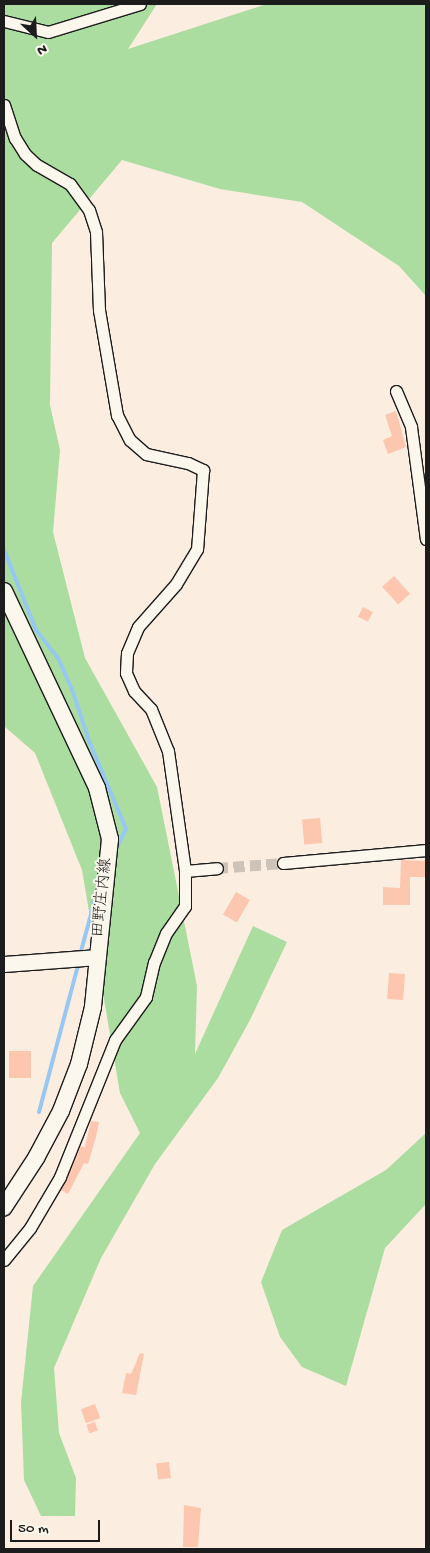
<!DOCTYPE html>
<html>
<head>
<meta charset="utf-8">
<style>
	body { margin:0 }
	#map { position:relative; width:430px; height:1553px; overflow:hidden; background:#fbede0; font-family:"Gochi Hand","Klee One",sans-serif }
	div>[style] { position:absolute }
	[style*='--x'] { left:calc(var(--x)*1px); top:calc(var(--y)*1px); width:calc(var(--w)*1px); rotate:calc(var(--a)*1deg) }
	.green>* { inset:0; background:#aadd9f }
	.stream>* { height:4px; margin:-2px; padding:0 2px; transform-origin:2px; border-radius:2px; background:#97c7f3 }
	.building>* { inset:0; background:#fcc6af; transform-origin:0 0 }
	.minor-tunnel>* { height:11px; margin-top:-5.5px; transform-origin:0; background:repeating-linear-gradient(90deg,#cec3b9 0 11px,transparent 0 16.5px) }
	.roads { filter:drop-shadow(1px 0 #1c1c1c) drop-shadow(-1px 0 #1c1c1c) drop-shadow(0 1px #1c1c1c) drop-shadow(0 -1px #1c1c1c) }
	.minor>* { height:11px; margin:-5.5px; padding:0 5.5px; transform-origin:5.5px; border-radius:5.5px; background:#fbf7ec }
	.tertiary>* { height:15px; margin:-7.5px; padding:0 7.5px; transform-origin:7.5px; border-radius:7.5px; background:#fbf7ec }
	.secondary>* { height:16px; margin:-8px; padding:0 8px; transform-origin:8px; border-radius:8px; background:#fbf7ec }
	span { translate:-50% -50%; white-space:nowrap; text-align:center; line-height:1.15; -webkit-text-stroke:4px #fbf7ec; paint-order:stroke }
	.street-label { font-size:16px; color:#1c1c1c }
	.frame { position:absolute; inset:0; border:5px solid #1c1c1c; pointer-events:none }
	.north { position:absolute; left:10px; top:10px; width:50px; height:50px; -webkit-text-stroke:4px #fbf7ec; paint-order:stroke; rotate:155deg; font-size:14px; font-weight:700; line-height:20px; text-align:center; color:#1c1c1c }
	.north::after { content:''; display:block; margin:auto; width:18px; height:22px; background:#1c1c1c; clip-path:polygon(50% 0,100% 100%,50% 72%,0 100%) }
	.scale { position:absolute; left:10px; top:1520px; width:90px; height:22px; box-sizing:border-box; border:2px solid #1c1c1c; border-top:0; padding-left:6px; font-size:15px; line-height:18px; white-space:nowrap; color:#1c1c1c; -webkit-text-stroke:4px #fbf7ec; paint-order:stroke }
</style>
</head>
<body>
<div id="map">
	<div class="green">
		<div style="clip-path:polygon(4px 4px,157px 4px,128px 49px,267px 4px,426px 4px,426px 296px,399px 266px,302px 202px,220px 189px,122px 160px,52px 243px,50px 405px,60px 450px,53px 532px,85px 658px,157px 787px,197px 986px,195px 1054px,253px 926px,287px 942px,250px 1020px,218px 1078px,155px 1164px,101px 1258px,54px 1368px,59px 1433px,76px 1478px,75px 1516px,41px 1516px,24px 1480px,21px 1402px,33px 1286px,140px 1133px,120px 1093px,82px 870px,35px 753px,4px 726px)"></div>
		<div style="clip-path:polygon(426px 1133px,426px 1204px,385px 1248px,346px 1386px,302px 1367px,280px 1337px,261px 1282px,282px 1230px,386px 1170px)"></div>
	</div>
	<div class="stream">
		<div style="--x:4;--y:550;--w:86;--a:68.2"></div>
		<div style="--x:36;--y:630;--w:36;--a:52"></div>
		<div style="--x:58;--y:658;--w:34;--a:66"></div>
		<div style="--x:72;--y:689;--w:55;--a:71.9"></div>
		<div style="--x:89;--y:741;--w:95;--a:67.2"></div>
		<div style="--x:126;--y:829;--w:25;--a:117"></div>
		<div style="--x:80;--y:955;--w:65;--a:-74.9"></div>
		<div style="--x:39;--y:1112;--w:155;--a:-75.1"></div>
	</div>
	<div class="building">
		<div style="clip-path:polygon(396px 411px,406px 447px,388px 454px,383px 440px,392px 436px,385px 415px)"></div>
		<div style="left:394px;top:576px;width:24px;height:16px;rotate:48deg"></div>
		<div style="left:363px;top:607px;width:11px;height:11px;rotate:27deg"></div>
		<div style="left:320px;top:818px;width:25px;height:18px;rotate:85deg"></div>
		<div style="clip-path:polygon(401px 860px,426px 861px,426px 877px,410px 877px,410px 905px,383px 905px,383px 887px,400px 888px)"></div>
		<div style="left:236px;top:892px;width:16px;height:26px;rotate:30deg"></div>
		<div style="left:389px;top:973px;width:16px;height:26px;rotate:4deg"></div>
		<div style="left:9px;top:1051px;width:22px;height:27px"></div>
		<div style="clip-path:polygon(91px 1121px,99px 1122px,96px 1137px,88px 1164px,84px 1163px,68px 1194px,61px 1190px,81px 1146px,85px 1147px)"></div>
		<div style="clip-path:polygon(140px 1353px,144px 1354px,136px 1395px,122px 1393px,126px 1373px,131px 1374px)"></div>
		<div style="left:95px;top:1404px;width:15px;height:15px;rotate:70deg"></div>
		<div style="left:95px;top:1422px;width:9px;height:9px;rotate:72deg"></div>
		<div style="left:169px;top:1462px;width:16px;height:13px;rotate:83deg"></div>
		<div style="clip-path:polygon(184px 1505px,201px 1508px,198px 1547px,183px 1547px)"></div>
	</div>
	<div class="minor-tunnel">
		<div style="--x:217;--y:868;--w:66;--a:-4.3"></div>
	</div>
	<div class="roads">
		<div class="minor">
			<div style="--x:4;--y:21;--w:45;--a:14"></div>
			<div style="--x:48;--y:32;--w:96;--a:-16.9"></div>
			<div style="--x:4;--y:105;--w:35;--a:72"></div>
			<div style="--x:15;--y:138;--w:19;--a:58"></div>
			<div style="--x:25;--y:154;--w:16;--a:43"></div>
			<div style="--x:37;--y:165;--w:38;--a:30"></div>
			<div style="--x:70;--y:184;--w:32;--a:54"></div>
			<div style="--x:89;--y:210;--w:23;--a:72"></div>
			<div style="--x:96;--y:232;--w:78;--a:87.8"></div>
			<div style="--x:99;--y:310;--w:107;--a:80.3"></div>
			<div style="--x:117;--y:415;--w:28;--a:63"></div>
			<div style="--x:130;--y:440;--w:21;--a:41"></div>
			<div style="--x:146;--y:454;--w:43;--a:12.1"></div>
			<div style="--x:188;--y:463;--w:17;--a:25"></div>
			<div style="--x:203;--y:470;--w:79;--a:94.3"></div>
			<div style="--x:197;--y:549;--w:41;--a:121"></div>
			<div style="--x:176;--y:584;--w:57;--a:131.5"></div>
			<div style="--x:138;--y:627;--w:28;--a:113"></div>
			<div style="--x:127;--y:653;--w:20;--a:93"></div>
			<div style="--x:126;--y:673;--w:20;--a:66"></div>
			<div style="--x:134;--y:691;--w:25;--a:47"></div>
			<div style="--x:151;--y:709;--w:45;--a:68"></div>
			<div style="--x:168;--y:751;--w:121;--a:81.9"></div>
			<div style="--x:185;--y:871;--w:35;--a:90"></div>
			<div style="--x:185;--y:906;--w:33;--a:125"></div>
			<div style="--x:166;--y:933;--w:31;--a:112"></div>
			<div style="--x:154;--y:962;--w:36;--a:103"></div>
			<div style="--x:146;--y:997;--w:53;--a:125.8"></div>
			<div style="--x:115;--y:1040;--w:148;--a:111.9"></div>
			<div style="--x:60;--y:1177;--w:59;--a:120.5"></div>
			<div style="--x:30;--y:1228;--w:41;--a:129.1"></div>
			<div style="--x:396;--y:391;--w:39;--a:67"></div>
			<div style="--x:411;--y:427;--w:113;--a:82.4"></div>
			<div style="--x:283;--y:863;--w:144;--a:-5.2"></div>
			<div style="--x:185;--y:871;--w:32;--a:-5"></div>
		</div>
		<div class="tertiary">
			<div style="--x:4;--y:964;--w:94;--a:-4.3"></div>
		</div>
		<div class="secondary">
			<div style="--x:4;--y:591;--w:218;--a:64.7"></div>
			<div style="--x:97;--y:788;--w:53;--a:75.7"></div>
			<div style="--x:110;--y:839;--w:169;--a:95.8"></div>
			<div style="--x:93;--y:1007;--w:59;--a:103.8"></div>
			<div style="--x:79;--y:1064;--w:50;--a:111"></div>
			<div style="--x:61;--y:1111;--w:53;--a:118"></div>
			<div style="--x:36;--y:1158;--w:59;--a:123.1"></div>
		</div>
	</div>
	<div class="street-label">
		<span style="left:104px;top:898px;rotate:-84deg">田野庄内線</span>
	</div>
	<div class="frame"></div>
	<div class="north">N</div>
	<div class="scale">50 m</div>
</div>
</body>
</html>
